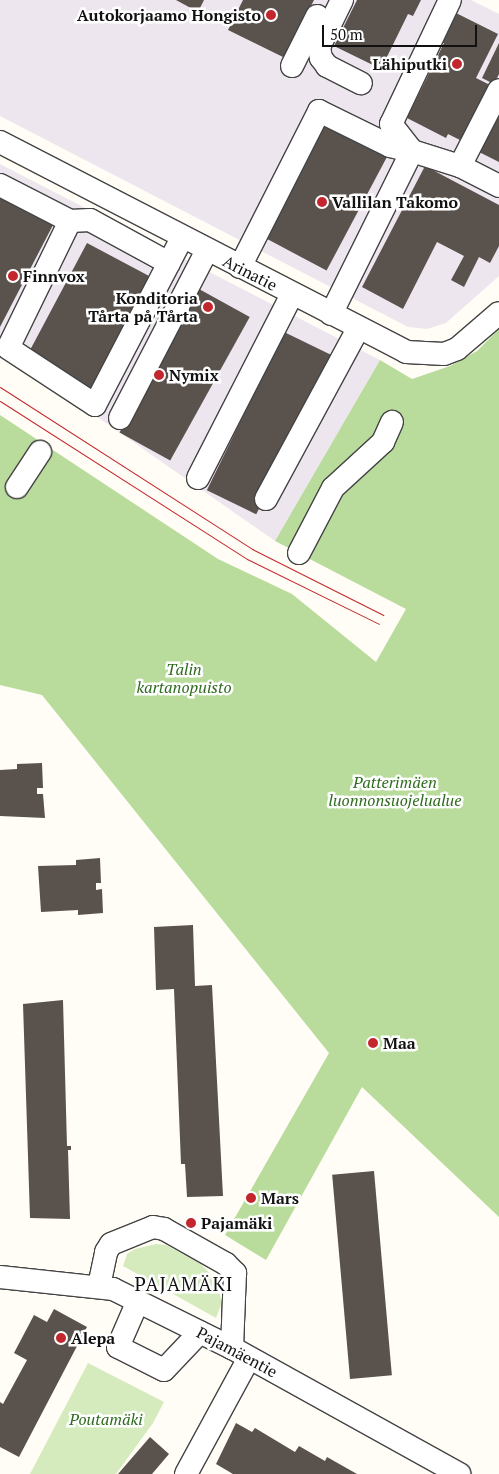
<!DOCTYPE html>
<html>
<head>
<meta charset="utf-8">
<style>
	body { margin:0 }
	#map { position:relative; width:499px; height:1474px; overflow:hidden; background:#fffdf5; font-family:"PT Serif",serif }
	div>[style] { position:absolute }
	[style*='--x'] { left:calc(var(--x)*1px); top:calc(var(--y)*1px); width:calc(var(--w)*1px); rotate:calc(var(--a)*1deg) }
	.industrial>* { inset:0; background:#eee6ef }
	.green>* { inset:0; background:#d5ebbd }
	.forest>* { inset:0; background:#b9dc9c }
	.building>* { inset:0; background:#5a524d; transform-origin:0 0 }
	.roads { filter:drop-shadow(1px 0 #444) drop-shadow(-1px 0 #444) drop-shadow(0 1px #444) drop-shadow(0 -1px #444) }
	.minor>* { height:22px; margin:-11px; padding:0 11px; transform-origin:11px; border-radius:11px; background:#fff }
	.tram>* { height:1px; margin:-0.5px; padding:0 0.5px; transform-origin:0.5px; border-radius:0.5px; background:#c4262e }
	.dots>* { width:14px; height:14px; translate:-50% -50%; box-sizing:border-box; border:2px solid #fff; border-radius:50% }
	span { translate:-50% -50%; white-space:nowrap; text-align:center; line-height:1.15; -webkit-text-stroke:5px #fff; paint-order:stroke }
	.poi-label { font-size:16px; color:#111; font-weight:700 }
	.right { translate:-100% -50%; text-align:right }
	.left { translate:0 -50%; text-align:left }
	.street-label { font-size:16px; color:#111 }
	.park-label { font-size:16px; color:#2f6b1f; font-style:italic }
	.quarter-label { font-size:19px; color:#111; letter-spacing:1px }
	.scale { position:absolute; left:322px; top:25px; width:155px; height:22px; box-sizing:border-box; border:2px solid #111; border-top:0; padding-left:6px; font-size:15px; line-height:18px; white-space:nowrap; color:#111; -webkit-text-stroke:4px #fff; paint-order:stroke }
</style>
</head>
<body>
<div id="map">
	<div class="industrial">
		<div style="clip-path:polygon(0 0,471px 0,499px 14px,499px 276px,446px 323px,427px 329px,408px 327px,0 116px)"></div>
		<div style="clip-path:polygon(0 164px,380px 360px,275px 541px,0 349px)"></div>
	</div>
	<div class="green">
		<div style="clip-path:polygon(156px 1244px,166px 1245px,201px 1264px,216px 1280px,222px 1302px,216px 1318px,123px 1266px,127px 1254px,135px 1249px)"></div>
		<div style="clip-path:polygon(88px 1363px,164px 1402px,153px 1423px,116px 1474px,30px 1474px)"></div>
	</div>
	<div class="forest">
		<div style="clip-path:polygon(499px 329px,499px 1217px,362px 1087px,266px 1260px,225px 1235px,329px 1053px,42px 695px,0 685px,0 415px,218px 559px,292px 594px,376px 662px,406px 609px,275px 541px,380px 360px,412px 379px,450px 366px,477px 351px)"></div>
	</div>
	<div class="building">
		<div style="clip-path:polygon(176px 0,204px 0,198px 12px)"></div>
		<div style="clip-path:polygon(243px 0,314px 0,285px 58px,228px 30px)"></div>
		<div style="clip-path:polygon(357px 0,421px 0,413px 16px,408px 14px,381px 69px,334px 46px)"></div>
		<div style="clip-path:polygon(452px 11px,498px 34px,476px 78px,492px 86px,464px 142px,448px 134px,446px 138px,407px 118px,444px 43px,438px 40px)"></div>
		<div style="clip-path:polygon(499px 43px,499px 74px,494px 84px,482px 78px)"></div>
		<div style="clip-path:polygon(499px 112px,499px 162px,479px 152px)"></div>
		<div style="left:325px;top:118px;width:73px;height:134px;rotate:28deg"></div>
		<div style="clip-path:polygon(425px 166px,499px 205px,499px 246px,490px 263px,479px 257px,464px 287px,451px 280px,464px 256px,437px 242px,403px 309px,362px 287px)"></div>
		<div style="clip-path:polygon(0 198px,53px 225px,0 327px)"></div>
		<div style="left:87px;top:243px;width:73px;height:128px;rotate:28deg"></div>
		<div style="left:199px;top:289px;width:58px;height:164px;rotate:29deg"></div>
		<div style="left:284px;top:332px;width:55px;height:176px;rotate:26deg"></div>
		<div style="clip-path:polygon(42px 763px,43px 788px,37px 788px,37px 794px,43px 794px,45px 818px,0 816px,0 770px,17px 769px,17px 764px)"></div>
		<div style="clip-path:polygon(100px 858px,101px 883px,96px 883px,96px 890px,102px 889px,103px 913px,78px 915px,78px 910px,41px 912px,38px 866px,76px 865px,76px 860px)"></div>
		<div style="clip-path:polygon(193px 925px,195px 986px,212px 985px,223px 1196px,187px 1197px,185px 1164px,181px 1164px,174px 989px,156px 990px,154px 927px)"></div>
		<div style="clip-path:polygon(63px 1000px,67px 1146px,71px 1146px,71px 1150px,68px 1150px,70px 1219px,30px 1218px,23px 1004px)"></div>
		<div style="left:374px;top:1171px;width:205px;height:42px;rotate:85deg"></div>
		<div style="clip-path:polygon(54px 1309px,87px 1327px,19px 1457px,0 1447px,0 1402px,3px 1404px,27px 1360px,14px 1353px,34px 1315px,47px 1322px)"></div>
		<div style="clip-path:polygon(236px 1423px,252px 1432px,255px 1428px,295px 1452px,299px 1446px,325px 1461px,327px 1457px,357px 1474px,233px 1474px,216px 1464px)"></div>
		<div style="clip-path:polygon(150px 1437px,169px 1454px,152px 1474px,118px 1474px)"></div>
	</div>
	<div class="roads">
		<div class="minor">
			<div style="--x:342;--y:0;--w:52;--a:116.1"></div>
			<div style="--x:319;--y:47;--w:11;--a:80"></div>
			<div style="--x:321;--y:58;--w:10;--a:53"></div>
			<div style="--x:327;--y:66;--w:38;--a:27"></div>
			<div style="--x:450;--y:0;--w:137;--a:115.4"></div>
			<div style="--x:391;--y:124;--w:34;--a:52"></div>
			<div style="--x:412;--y:151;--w:50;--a:17.4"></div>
			<div style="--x:460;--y:166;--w:44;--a:27.1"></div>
			<div style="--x:292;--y:66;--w:56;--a:-63.4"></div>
			<div style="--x:0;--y:142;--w:457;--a:27.3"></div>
			<div style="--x:406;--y:352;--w:38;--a:3"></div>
			<div style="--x:444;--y:354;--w:14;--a:-21"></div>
			<div style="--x:457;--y:349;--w:55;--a:-40.6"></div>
			<div style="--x:460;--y:166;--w:85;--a:-62.8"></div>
			<div style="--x:0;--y:185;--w:79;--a:27.2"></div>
			<div style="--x:70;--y:221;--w:20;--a:-3"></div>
			<div style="--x:90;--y:220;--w:90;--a:28.6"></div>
			<div style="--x:70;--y:221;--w:141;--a:116"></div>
			<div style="--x:8;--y:348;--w:104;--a:33.2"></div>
			<div style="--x:95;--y:405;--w:188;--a:-62.5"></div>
			<div style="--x:240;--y:267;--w:175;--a:-63.1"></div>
			<div style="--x:319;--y:111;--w:79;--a:26.2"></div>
			<div style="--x:390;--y:146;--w:23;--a:13"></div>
			<div style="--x:412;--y:151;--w:182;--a:116.4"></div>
			<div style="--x:120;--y:418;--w:189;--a:-62.6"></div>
			<div style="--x:198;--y:478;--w:207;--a:-62.9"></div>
			<div style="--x:17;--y:487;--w:42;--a:-56.7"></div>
			<div style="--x:266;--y:499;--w:193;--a:-61.6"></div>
			<div style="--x:299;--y:553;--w:73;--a:-62.4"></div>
			<div style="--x:333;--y:488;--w:68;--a:-42.6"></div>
			<div style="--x:383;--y:442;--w:22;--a:-66"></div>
			<div style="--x:0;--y:1277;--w:114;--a:6.1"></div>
			<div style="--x:113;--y:1289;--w:133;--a:26.4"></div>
			<div style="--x:232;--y:1348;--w:260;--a:29"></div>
			<div style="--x:99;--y:1286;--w:35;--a:-78"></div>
			<div style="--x:106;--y:1252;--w:9;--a:-58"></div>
			<div style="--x:111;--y:1244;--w:45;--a:-22"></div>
			<div style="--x:153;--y:1227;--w:11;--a:10"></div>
			<div style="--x:164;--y:1229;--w:71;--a:29.4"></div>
			<div style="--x:226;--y:1264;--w:13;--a:45"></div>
			<div style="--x:235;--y:1273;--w:75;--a:92.3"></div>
			<div style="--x:138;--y:1301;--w:50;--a:113.5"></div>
			<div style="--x:118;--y:1347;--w:51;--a:26.6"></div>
			<div style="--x:164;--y:1370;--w:52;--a:-46.5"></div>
			<div style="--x:186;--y:1474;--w:132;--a:-61.5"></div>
		</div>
	</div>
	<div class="tram">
		<div style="--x:0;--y:387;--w:300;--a:32.7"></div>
		<div style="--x:252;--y:549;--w:147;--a:26.7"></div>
		<div style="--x:0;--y:401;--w:293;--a:32.6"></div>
		<div style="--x:247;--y:559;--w:147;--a:26.2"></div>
	</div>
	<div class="dots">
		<div style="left:271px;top:15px;background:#c4262e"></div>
		<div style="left:457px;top:64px;background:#c4262e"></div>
		<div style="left:322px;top:202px;background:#c4262e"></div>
		<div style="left:13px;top:276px;background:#c4262e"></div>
		<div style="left:208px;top:307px;background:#c4262e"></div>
		<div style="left:159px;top:375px;background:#c4262e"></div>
		<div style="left:373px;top:1043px;background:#c4262e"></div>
		<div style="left:251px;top:1198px;background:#c4262e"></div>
		<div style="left:191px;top:1223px;background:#c4262e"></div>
		<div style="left:61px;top:1338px;background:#c4262e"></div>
	</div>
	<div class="poi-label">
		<span class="right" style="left:261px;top:15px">Autokorjaamo Hongisto</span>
		<span class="right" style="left:447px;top:64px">Lähiputki</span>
		<span class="left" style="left:332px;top:202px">Vallilan Takomo</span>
		<span class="left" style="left:23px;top:276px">Finnvox</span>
		<span class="right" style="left:198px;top:307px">Konditoria<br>Tårta på Tårta</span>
		<span class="left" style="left:169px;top:375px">Nymix</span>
		<span class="left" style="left:383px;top:1043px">Maa</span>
		<span class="left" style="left:261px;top:1198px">Mars</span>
		<span class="left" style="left:201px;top:1223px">Pajamäki</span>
		<span class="left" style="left:71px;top:1338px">Alepa</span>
	</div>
	<div class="street-label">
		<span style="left:250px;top:273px;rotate:27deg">Arinatie</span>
		<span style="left:237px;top:1352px;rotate:28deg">Pajamäentie</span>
	</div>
	<div class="park-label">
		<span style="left:184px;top:678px">Talin<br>kartanopuisto</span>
		<span style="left:395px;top:791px">Patterimäen<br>luonnonsuojelualue</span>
		<span style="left:106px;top:1419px">Poutamäki</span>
	</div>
	<div class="quarter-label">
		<span style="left:184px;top:1284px">PAJAMÄKI</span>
	</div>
	<div class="scale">50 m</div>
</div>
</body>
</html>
